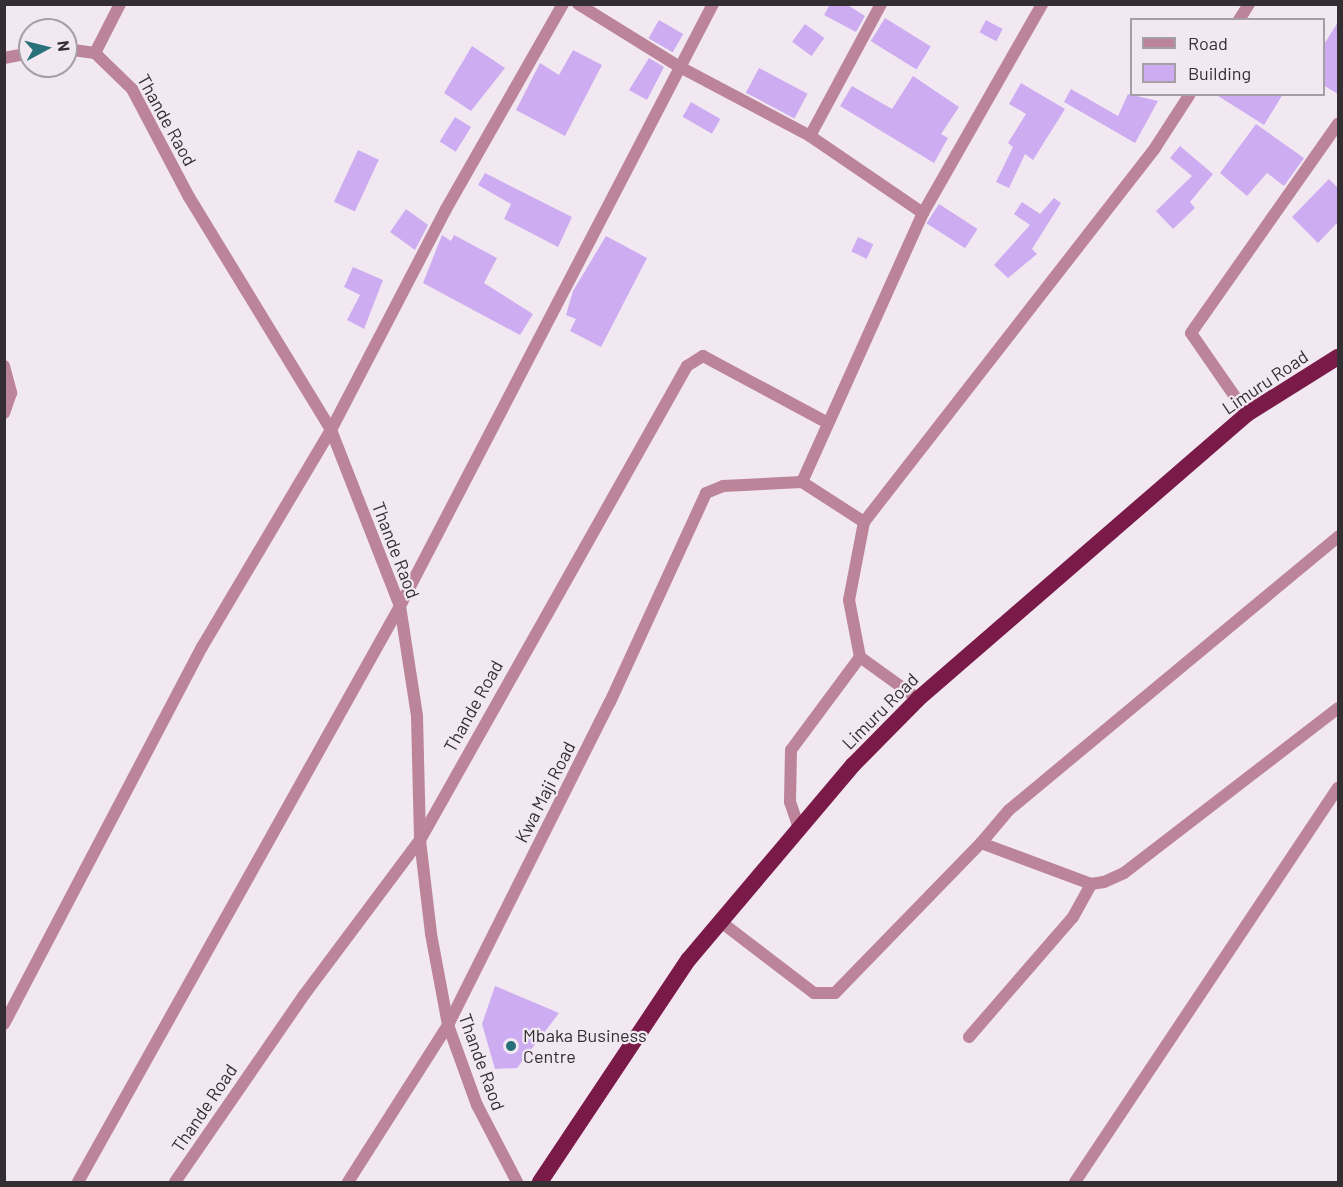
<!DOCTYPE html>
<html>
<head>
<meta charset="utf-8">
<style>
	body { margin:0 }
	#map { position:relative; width:1343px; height:1187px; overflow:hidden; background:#f2e8f1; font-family:Barlow,sans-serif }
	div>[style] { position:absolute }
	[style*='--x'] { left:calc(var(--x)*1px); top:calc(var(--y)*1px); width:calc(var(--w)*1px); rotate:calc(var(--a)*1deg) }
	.building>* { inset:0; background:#ceacf2; transform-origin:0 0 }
	.minor>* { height:12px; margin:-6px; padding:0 6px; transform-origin:6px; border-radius:6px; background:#bc8498 }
	.trunk>* { height:16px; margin:-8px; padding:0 8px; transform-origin:8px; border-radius:8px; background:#791a48 }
	.dots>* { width:16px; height:16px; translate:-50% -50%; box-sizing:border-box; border:3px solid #f2e8f1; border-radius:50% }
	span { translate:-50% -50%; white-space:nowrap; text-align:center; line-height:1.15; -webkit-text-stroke:4.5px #f2e8f1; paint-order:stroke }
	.street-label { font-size:18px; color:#322e32 }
	.poi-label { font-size:18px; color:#322e32 }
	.left { translate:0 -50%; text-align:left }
	.frame { position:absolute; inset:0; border:6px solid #322e32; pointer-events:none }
	.legend { position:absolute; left:1130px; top:18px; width:195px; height:78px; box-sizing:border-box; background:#f2e8f1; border:2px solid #a59ea5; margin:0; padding:8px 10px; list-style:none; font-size:18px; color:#322e32 }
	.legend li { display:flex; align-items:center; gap:12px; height:30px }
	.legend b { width:30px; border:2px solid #a59ea5 }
	.north { position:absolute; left:18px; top:18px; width:60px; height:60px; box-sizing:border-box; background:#f2e8f1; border:2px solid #a59ea5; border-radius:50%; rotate:83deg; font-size:16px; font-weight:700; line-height:24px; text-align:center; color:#322e32 }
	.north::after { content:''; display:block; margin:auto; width:21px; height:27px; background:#28717a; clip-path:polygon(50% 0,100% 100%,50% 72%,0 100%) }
</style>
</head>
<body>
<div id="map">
	<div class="building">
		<div style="clip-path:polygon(830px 4px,846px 4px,865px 16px,856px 32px,824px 15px)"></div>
		<div style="left:885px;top:18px;width:54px;height:27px;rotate:32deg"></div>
		<div style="left:659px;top:20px;width:28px;height:21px;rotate:30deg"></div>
		<div style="left:986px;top:20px;width:19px;height:14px;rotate:28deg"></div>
		<div style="clip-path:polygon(1338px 22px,1338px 94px,1323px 85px,1323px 46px)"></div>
		<div style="left:805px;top:24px;width:24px;height:22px;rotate:36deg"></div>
		<div style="clip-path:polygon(472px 46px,505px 68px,471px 111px,444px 93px)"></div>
		<div style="clip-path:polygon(573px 50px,602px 65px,565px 136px,516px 110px,540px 63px,559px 75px)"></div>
		<div style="clip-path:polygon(649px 58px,664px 67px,647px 100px,629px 90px)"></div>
		<div style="left:759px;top:68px;width:55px;height:28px;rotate:28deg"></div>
		<div style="clip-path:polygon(913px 76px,959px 107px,941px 134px,948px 138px,934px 163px,840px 106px,852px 86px,892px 109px)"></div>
		<div style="clip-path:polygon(1021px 83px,1065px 109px,1033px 160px,1025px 154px,1009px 188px,996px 182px,1013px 147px,1008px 143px,1026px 114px,1009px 104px)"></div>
		<div style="clip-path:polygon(1071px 89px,1118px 116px,1128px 94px,1158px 101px,1135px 143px,1064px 102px)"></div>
		<div style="clip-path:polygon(1215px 94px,1283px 94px,1264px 125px)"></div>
		<div style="left:691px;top:102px;width:34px;height:17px;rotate:30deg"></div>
		<div style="left:455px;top:117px;width:19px;height:29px;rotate:32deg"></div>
		<div style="clip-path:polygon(1256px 124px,1304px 158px,1284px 186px,1267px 173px,1247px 196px,1220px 173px)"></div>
		<div style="clip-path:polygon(1180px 146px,1213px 174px,1190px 202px,1195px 208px,1173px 229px,1156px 211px,1192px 176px,1170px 158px)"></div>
		<div style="left:358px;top:150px;width:23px;height:57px;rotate:25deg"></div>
		<div style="clip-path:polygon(485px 173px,572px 217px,558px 247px,504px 219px,511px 204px,478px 185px)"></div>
		<div style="clip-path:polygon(1329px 179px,1338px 188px,1338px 222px,1318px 243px,1292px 217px)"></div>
		<div style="clip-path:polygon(1054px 198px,1061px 203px,1032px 249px,1037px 254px,1008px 278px,994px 265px,1030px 225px,1014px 214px,1022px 202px,1040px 214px)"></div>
		<div style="left:939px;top:204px;width:46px;height:23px;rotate:33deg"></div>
		<div style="clip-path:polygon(406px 209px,428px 225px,415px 250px,390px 232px)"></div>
		<div style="clip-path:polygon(442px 235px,451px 241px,454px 235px,497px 258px,484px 283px,533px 314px,520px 335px,423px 283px)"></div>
		<div style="clip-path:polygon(606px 236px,647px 258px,601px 347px,570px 331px,576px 319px,566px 315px,573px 291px)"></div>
		<div style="left:858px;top:237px;width:17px;height:16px;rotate:25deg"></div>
		<div style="clip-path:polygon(353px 267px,383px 280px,364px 329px,347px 320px,360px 295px,344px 287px)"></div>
		<div style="clip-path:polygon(495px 986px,559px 1013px,517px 1068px,495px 1069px,482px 1024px)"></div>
	</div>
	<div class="minor">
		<div style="--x:578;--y:4;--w:118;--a:31.8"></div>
		<div style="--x:678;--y:66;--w:149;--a:27.9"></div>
		<div style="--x:810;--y:136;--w:137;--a:34.3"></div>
		<div style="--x:1239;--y:20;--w:19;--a:-58"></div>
		<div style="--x:66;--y:49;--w:29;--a:8"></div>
		<div style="--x:95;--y:53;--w:52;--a:44.2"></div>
		<div style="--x:132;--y:89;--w:122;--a:62.2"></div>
		<div style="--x:189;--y:197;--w:273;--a:58.6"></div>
		<div style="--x:331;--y:430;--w:189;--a:68.6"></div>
		<div style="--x:400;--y:606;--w:111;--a:81.2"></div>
		<div style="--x:417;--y:716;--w:124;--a:88.6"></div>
		<div style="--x:420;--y:840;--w:95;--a:83.3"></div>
		<div style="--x:431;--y:934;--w:93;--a:79.4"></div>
		<div style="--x:448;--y:1025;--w:85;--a:70.1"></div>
		<div style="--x:477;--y:1105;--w:87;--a:62.5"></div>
		<div style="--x:95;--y:53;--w:55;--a:-63"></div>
		<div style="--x:4;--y:58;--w:26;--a:-11"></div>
		<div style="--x:810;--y:136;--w:150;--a:-61.7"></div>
		<div style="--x:4;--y:366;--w:28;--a:75"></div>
		<div style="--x:11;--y:393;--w:21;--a:109"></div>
		<div style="--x:1247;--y:414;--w:98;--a:-124.7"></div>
		<div style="--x:1191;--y:333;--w:256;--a:-54.9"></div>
		<div style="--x:802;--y:482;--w:295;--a:-65.8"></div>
		<div style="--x:923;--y:213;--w:241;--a:-60.3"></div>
		<div style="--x:802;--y:482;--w:74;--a:32.8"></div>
		<div style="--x:860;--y:657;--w:72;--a:35.9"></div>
		<div style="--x:799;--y:828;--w:28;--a:-109"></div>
		<div style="--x:790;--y:802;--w:52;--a:-88.9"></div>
		<div style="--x:791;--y:750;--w:116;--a:-53.4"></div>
		<div style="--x:860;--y:657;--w:58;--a:-100.9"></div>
		<div style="--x:849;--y:600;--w:79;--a:-79.1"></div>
		<div style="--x:864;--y:522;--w:474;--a:-52.1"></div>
		<div style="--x:1155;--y:148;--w:64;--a:-57.1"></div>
		<div style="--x:981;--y:843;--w:43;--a:-49.7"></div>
		<div style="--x:1009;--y:810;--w:428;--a:-39.7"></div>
		<div style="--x:721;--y:922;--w:117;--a:37.4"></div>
		<div style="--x:814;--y:993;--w:21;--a:0"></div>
		<div style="--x:835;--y:993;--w:209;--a:-45.8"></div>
		<div style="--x:981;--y:843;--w:117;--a:20.4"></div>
		<div style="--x:1091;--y:884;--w:13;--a:-9"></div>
		<div style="--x:1104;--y:882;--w:22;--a:-24"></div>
		<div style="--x:1124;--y:873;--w:270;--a:-37.6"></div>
		<div style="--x:4;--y:1024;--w:426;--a:-62.3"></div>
		<div style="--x:202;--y:647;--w:252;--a:-59.3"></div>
		<div style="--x:331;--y:430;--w:249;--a:-62.5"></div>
		<div style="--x:446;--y:209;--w:236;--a:-60.3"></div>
		<div style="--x:969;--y:1037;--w:159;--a:-49.1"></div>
		<div style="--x:1073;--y:917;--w:38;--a:-61"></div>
		<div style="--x:78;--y:1182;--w:660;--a:-60.79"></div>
		<div style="--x:400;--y:606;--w:679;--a:-62.53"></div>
		<div style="--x:175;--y:1182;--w:227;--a:-55.4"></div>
		<div style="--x:304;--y:995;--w:194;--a:-53.2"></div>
		<div style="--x:420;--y:840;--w:544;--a:-60.61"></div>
		<div style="--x:687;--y:366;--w:19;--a:-32"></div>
		<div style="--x:703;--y:356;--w:142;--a:28.2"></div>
		<div style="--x:348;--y:1182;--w:186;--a:-57.5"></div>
		<div style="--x:448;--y:1025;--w:361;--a:-63.4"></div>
		<div style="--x:610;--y:702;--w:230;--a:-65.3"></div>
		<div style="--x:706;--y:493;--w:18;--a:-22"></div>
		<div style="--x:723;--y:486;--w:79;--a:-2.9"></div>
		<div style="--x:1075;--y:1182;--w:474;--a:-56.3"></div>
	</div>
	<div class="trunk">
		<div style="--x:540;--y:1182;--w:268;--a:-56.3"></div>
		<div style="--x:689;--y:959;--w:254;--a:-49.8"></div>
		<div style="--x:853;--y:765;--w:93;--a:-45.4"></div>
		<div style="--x:918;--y:699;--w:435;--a:-40.9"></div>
		<div style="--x:1247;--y:414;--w:107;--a:-32.1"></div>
	</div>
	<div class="dots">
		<div style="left:511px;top:1046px;background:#28717a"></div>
	</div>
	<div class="street-label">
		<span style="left:167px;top:120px;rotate:61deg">Thande Raod</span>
		<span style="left:1265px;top:382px;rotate:-34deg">Limuru Road</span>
		<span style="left:396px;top:550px;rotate:69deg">Thande Raod</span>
		<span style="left:473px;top:706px;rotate:-61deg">Thande Road</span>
		<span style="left:880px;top:711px;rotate:-45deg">Limuru Road</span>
		<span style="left:545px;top:792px;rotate:-63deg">Kwa Maji Road</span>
		<span style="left:482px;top:1062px;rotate:70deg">Thande Raod</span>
		<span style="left:204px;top:1108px;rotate:-56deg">Thande Road</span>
	</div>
	<div class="poi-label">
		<span class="left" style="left:523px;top:1046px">Mbaka Business<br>Centre</span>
	</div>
	<div class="frame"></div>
	<ul class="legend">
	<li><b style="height:8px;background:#bc8498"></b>Road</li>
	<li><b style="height:16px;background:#ceacf2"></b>Building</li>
	</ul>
	<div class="north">N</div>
</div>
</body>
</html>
